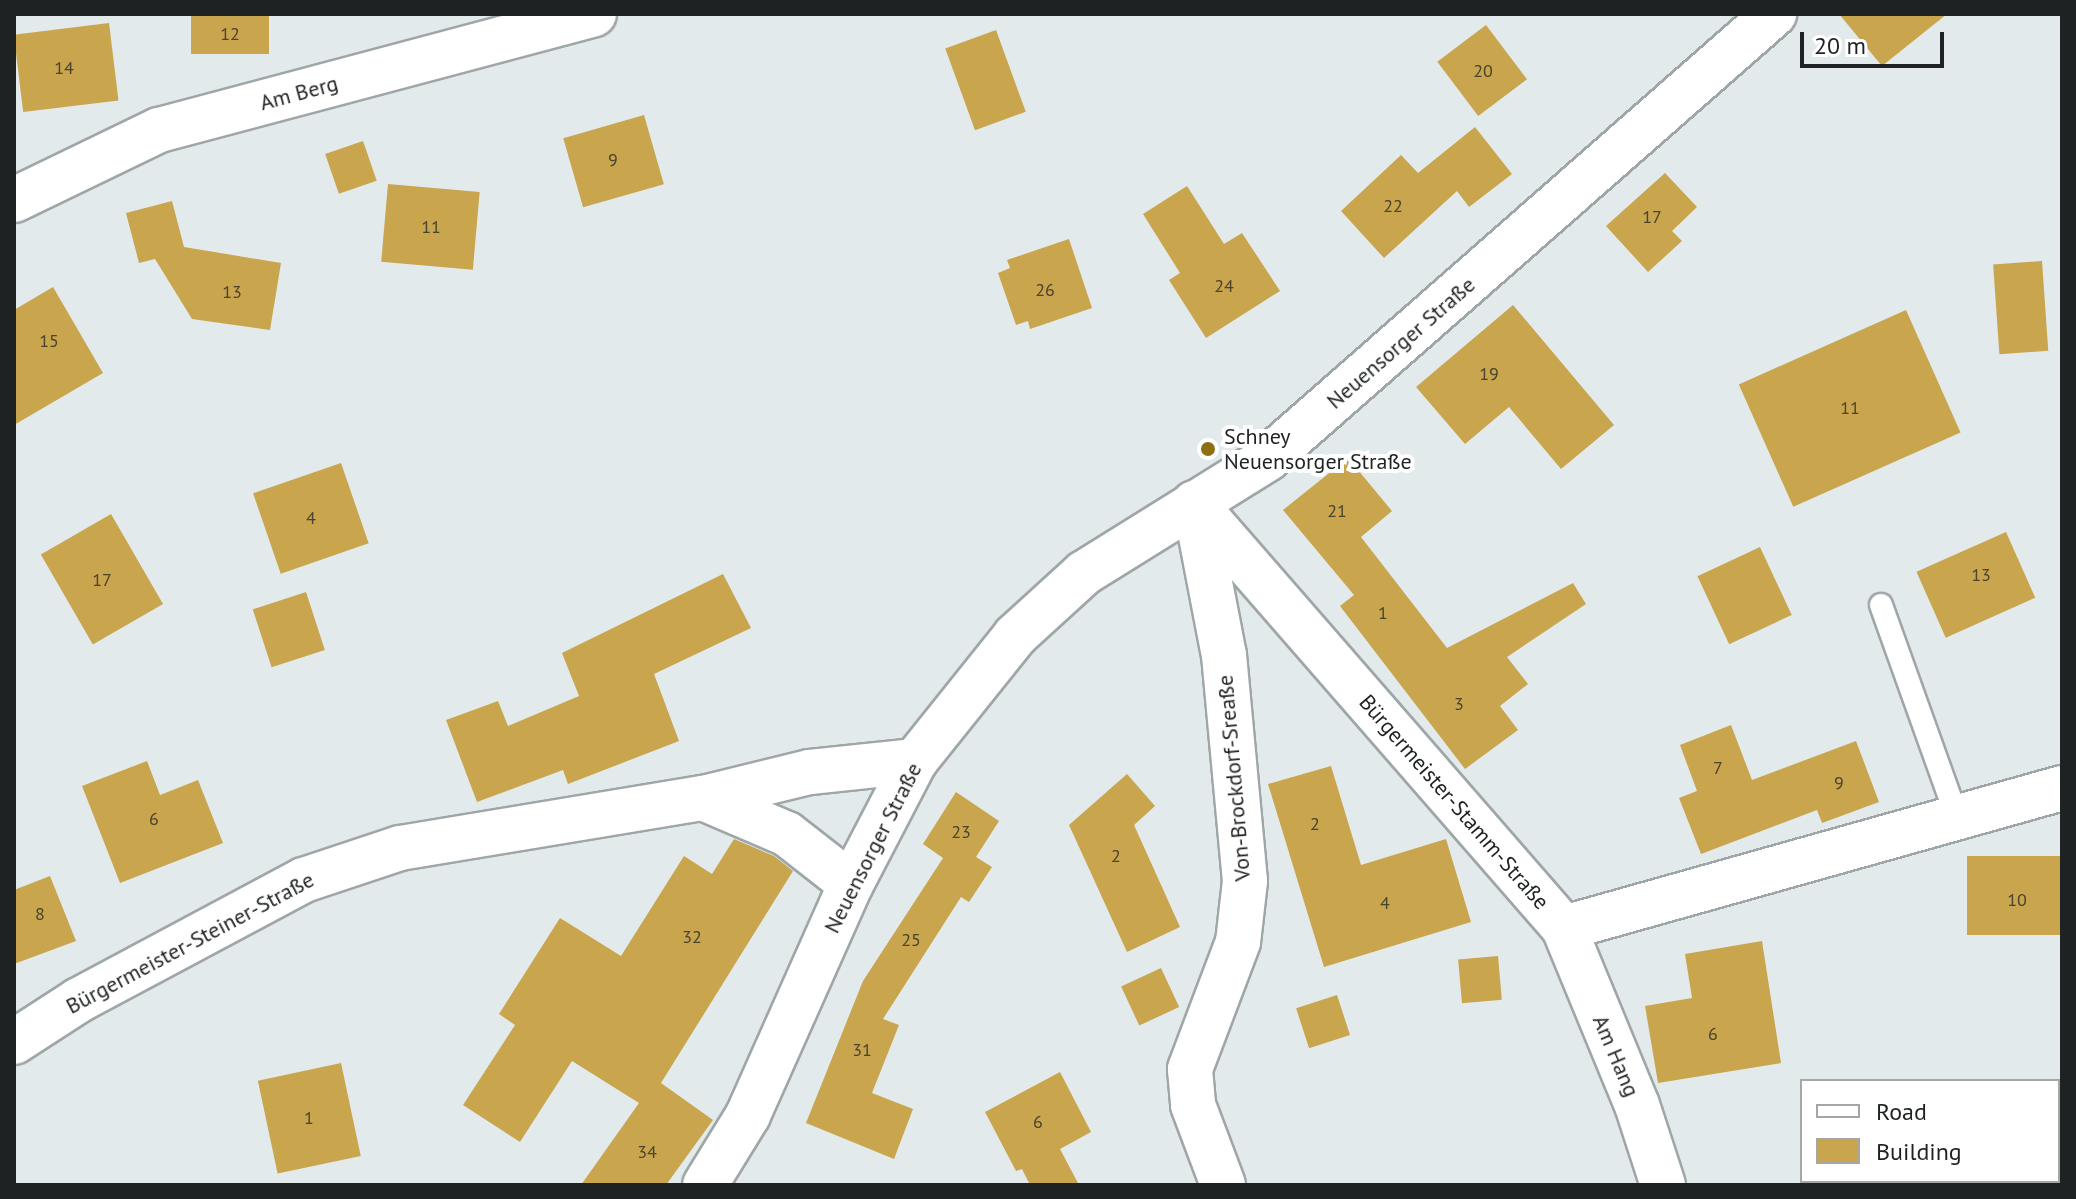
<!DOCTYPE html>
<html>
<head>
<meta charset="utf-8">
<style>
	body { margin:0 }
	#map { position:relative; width:2076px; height:1199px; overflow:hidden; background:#e2eaec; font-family:"PT Sans",sans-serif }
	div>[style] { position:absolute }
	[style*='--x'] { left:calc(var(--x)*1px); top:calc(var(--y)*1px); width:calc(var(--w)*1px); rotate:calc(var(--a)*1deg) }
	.building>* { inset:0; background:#c9a54d; transform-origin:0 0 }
	.roads { filter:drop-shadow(2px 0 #9fa6a8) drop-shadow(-2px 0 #9fa6a8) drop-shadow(0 2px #9fa6a8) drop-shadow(0 -2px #9fa6a8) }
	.lane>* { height:22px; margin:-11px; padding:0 11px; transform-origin:11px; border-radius:11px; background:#fff }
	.street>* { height:44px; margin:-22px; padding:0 22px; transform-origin:22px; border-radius:22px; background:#fff }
	.dots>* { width:22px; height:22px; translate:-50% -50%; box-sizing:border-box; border:4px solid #fff; border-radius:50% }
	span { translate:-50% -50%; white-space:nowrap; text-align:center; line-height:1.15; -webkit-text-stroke:8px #fff; paint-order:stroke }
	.number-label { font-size:18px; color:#4a432e }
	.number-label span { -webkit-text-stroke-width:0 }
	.street-label { font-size:22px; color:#1f2223 }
	.poi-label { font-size:22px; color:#1f2223 }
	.left { translate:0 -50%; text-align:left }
	.frame { position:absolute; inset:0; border:16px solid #1f2223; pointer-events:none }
	.legend { position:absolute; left:1800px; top:1079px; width:260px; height:104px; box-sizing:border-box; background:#fff; border:2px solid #a5a7a7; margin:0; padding:10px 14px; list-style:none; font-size:24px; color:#1f2223 }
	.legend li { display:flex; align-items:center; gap:16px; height:40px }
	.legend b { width:40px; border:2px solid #a5a7a7 }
	.scale { position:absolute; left:1800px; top:32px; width:144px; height:36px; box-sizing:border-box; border:4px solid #1f2223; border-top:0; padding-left:10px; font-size:24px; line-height:28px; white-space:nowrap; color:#1f2223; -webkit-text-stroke:6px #fff; paint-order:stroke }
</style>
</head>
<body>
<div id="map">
	<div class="building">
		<div style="left:191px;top:14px;width:78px;height:40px"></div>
		<div style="clip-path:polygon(1839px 14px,1947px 14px,1882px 66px)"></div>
		<div style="left:109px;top:23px;width:78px;height:96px;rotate:83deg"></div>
		<div style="left:1486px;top:25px;width:68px;height:61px;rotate:53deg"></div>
		<div style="left:996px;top:30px;width:87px;height:54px;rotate:70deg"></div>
		<div style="left:644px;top:115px;width:72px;height:84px;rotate:74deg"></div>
		<div style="clip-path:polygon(1475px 127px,1512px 174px,1469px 207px,1457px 191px,1384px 258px,1341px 211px,1401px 155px,1418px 173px)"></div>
		<div style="left:363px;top:141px;width:42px;height:40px;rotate:71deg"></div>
		<div style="clip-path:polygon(1665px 173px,1697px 207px,1672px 231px,1682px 241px,1648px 272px,1606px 226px)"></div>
		<div style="left:388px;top:184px;width:92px;height:78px;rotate:5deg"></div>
		<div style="clip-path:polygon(1187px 186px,1224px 244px,1242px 233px,1280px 291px,1206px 338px,1169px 280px,1180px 273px,1143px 214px)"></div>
		<div style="clip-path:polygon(172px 201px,184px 247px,281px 263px,270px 330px,192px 319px,155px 259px,139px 263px,126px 213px)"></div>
		<div style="clip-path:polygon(1069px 239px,1092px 308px,1030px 329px,1028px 321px,1016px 325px,998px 273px,1010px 268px,1007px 260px)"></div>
		<div style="left:2042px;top:261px;width:90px;height:49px;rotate:86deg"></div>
		<div style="clip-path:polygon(53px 287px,103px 373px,14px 425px,14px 310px)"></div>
		<div style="clip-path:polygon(1513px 305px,1614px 425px,1561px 469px,1509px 407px,1465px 444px,1416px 387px)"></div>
		<div style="left:1906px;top:310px;width:134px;height:183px;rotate:66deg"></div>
		<div style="clip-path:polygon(1348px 458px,1392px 511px,1361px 537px,1447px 648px,1573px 583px,1586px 604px,1507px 657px,1528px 684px,1500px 706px,1518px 730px,1465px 769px,1340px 606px,1354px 595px,1283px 510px)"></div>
		<div style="left:341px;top:463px;width:85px;height:93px;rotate:71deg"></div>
		<div style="left:111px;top:514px;width:104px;height:81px;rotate:60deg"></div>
		<div style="left:2006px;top:532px;width:72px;height:98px;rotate:66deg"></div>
		<div style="left:1760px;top:547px;width:75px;height:69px;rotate:65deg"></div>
		<div style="clip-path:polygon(723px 574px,751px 628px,654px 674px,679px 741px,568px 784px,563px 770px,477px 802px,446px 720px,498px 701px,508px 726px,579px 696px,562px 653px)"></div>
		<div style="left:306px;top:592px;width:61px;height:56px;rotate:72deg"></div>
		<div style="clip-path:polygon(1731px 725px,1752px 780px,1856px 741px,1879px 802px,1822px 823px,1817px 810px,1701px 854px,1679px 798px,1697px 791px,1680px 745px)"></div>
		<div style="clip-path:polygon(147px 761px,160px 795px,198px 780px,223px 843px,120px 883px,82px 786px)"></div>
		<div style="clip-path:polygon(1331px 766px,1361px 865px,1446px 839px,1471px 922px,1324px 967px,1268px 784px)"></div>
		<div style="clip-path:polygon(1127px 774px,1155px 806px,1134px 825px,1180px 927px,1127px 952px,1069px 825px)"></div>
		<div style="clip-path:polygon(956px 792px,999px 821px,976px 857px,992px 867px,969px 902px,961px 897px,883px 1019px,899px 1025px,872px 1093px,913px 1109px,894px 1159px,806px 1123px,863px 981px,943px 858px,923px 844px)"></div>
		<div style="clip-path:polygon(734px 839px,774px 856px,793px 871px,661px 1083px,713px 1120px,666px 1185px,581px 1185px,639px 1103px,572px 1061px,520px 1142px,463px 1105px,515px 1025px,499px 1014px,560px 918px,621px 956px,684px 856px,712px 874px)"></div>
		<div style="left:2062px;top:856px;width:79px;height:95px;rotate:90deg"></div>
		<div style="clip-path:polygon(50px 876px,76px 941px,14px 964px,14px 890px)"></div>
		<div style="clip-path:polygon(1762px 941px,1781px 1063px,1658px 1083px,1645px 1006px,1692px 998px,1685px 954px)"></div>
		<div style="left:1498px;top:956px;width:44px;height:40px;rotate:85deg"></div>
		<div style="left:1161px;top:968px;width:43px;height:44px;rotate:65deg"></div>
		<div style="left:1337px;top:995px;width:42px;height:43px;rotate:72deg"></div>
		<div style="left:341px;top:1063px;width:95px;height:85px;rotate:78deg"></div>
		<div style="clip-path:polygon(1060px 1072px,1091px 1132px,1060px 1149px,1079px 1185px,1030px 1185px,1022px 1169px,1016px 1171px,985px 1112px)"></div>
	</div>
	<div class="roads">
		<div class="lane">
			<div style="--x:1881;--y:605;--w:225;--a:70.3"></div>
		</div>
		<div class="street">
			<div style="--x:14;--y:200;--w:161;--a:-25.8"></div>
			<div style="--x:159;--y:130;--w:450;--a:-14.9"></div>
			<div style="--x:1194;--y:503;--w:563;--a:48.96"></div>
			<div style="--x:1564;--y:928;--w:517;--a:-15.7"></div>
			<div style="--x:1195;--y:505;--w:153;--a:79.1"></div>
			<div style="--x:1224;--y:655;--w:227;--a:84.7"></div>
			<div style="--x:1245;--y:881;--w:61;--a:96.5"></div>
			<div style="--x:1238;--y:942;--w:136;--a:110.7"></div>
			<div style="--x:1190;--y:1069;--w:36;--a:85"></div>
			<div style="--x:1193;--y:1105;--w:85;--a:69.4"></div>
			<div style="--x:703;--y:798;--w:91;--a:23.2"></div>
			<div style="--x:787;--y:834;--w:81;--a:38"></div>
			<div style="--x:1564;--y:928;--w:191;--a:67.6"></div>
			<div style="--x:1637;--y:1105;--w:84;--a:72"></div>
			<div style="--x:14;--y:1042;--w:77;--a:-32.9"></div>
			<div style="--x:79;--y:1000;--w:255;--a:-28.1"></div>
			<div style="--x:304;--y:880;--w:101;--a:-18.4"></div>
			<div style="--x:400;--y:848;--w:307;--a:-9.4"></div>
			<div style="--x:703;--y:798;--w:110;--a:-13.7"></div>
			<div style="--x:810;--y:772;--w:106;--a:-6"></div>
			<div style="--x:705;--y:1185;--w:82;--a:-58.4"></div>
			<div style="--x:748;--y:1115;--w:253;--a:-66"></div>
			<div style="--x:851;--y:884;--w:139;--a:-62.5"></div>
			<div style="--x:915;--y:761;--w:160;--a:-51.3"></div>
			<div style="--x:1015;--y:636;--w:93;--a:-42.4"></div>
			<div style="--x:1084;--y:573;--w:216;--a:-31.9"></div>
			<div style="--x:1267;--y:459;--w:675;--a:-41.27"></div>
		</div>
	</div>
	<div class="dots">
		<div style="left:1208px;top:449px;background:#8f6e12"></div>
	</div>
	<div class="number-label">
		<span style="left:230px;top:34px">12</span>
		<span style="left:64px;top:68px">14</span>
		<span style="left:1483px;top:71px">20</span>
		<span style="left:613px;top:160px">9</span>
		<span style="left:1393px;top:206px">22</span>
		<span style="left:1652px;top:217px">17</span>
		<span style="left:431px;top:227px">11</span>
		<span style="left:1224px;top:286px">24</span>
		<span style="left:1045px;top:290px">26</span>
		<span style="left:232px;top:292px">13</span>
		<span style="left:49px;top:341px">15</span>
		<span style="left:1489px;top:374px">19</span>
		<span style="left:1850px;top:408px">11</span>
		<span style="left:1337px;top:511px">21</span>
		<span style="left:311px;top:518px">4</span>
		<span style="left:1981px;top:575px">13</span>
		<span style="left:102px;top:580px">17</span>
		<span style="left:1383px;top:613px">1</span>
		<span style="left:1459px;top:704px">3</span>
		<span style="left:1718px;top:768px">7</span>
		<span style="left:1839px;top:783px">9</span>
		<span style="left:154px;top:819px">6</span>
		<span style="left:1315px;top:824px">2</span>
		<span style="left:961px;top:832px">23</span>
		<span style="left:1116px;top:856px">2</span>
		<span style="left:2017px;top:900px">10</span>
		<span style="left:1385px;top:903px">4</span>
		<span style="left:40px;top:914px">8</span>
		<span style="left:692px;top:937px">32</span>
		<span style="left:911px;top:940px">25</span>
		<span style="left:1713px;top:1034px">6</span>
		<span style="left:862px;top:1050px">31</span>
		<span style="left:309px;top:1118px">1</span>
		<span style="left:1038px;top:1122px">6</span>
		<span style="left:647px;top:1152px">34</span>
	</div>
	<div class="street-label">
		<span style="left:299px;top:93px;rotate:-15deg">Am Berg</span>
		<span style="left:1401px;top:343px;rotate:-41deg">Neuensorger Straße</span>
		<span style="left:1234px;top:778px;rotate:-95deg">Von-Brockdorf-Sreaße</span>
		<span style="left:1454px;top:802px;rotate:49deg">Bürgermeister-Stamm-Straße</span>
		<span style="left:873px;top:848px;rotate:-63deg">Neuensorger Straße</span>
		<span style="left:190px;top:943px;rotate:-28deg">Bürgermeister-Steiner-Straße</span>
		<span style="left:1616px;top:1056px;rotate:67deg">Am Hang</span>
	</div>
	<div class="poi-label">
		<span class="left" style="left:1224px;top:449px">Schney<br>Neuensorger Straße</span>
	</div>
	<div class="frame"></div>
	<ul class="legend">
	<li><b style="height:10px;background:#fff"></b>Road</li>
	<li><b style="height:22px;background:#c9a54d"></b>Building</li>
	</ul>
	<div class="scale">20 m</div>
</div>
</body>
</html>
